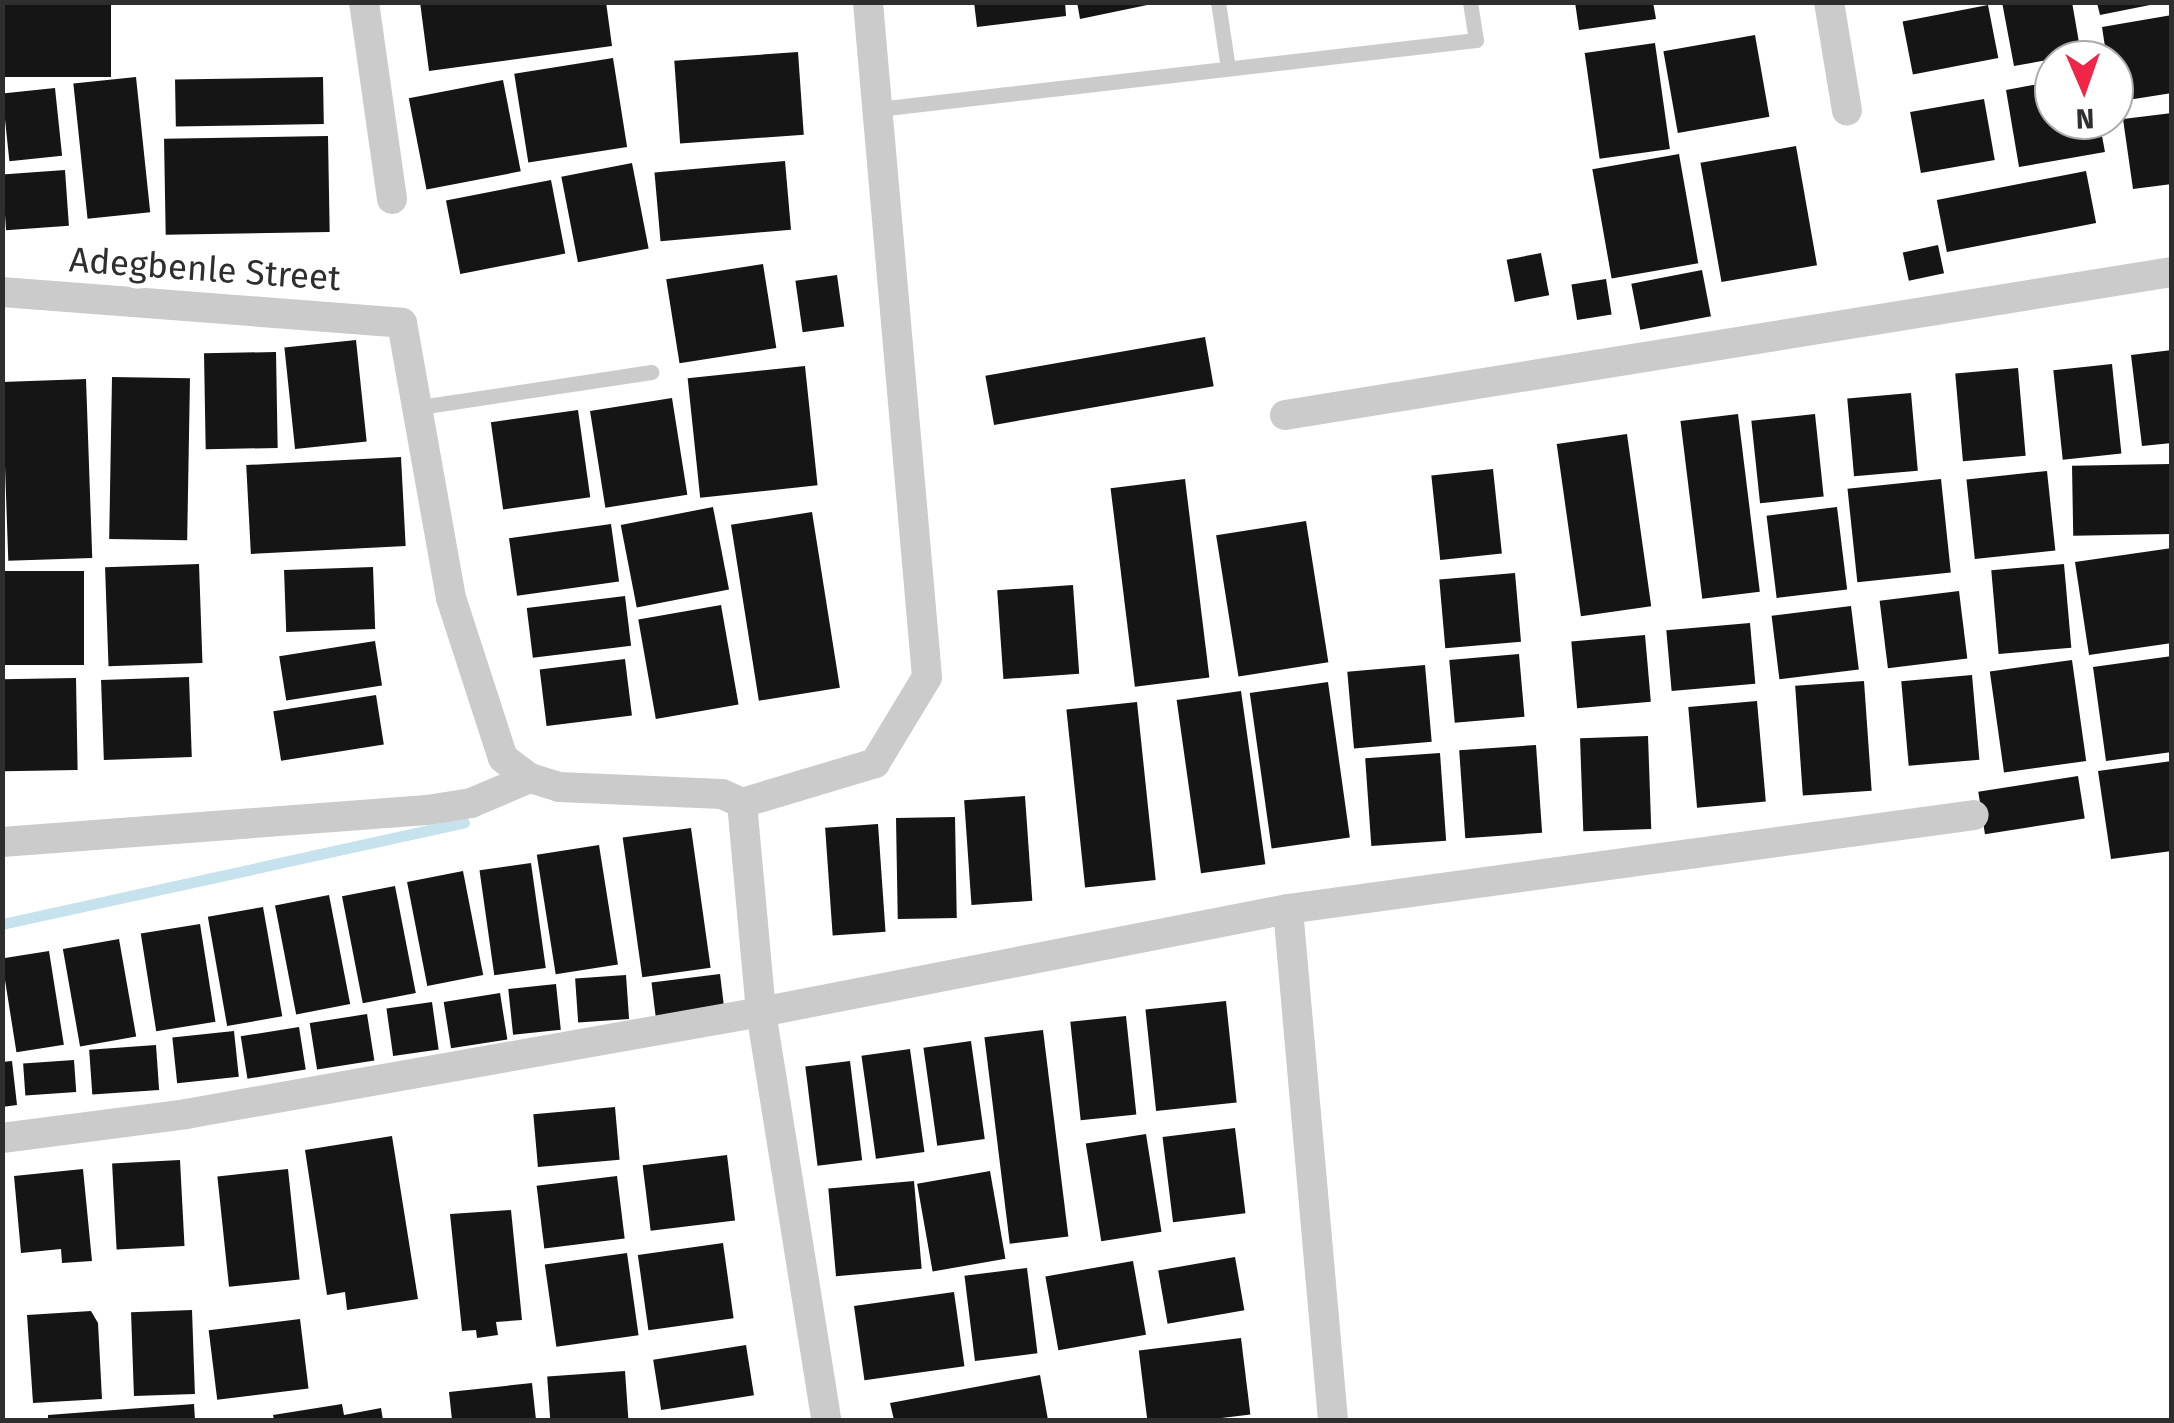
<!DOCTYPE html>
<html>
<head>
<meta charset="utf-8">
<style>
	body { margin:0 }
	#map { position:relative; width:2174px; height:1423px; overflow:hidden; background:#fff; font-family:"Fira Sans",sans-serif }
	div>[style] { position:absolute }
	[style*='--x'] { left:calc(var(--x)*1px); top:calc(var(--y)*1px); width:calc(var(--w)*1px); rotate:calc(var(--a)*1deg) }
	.stream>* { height:11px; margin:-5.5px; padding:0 5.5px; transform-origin:5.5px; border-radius:5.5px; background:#c5e2ed }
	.building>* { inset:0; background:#151515; transform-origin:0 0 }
	.lane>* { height:15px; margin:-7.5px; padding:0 7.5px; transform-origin:7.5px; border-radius:7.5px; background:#cbcbcb }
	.street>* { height:30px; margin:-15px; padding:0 15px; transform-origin:15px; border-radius:15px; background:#cbcbcb }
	span { translate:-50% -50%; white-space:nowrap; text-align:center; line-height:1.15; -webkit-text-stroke:10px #fff; paint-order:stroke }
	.street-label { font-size:35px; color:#2e2e2e }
	.frame { position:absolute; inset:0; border:5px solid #2e2e2e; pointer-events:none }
	.north { position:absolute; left:2034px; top:40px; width:100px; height:100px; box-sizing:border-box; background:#fff; border:2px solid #ababab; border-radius:50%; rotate:178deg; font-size:28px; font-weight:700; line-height:40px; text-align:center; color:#2e2e2e }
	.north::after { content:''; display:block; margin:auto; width:35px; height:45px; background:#ef2648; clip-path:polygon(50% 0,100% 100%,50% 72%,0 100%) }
</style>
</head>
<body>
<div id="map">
	<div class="stream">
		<div style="--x:2;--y:924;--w:473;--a:-12.4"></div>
	</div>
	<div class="building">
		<div style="left:2px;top:2px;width:109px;height:75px"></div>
		<div style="clip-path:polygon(420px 2px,606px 2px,612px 46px,429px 71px)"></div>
		<div style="clip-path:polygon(974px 2px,1065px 2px,1066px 16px,977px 27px)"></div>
		<div style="clip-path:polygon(1077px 2px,1152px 2px,1152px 4px,1080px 19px)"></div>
		<div style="clip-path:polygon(1575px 2px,1653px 2px,1656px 19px,1579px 30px)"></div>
		<div style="clip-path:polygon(2002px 2px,2072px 2px,2081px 54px,2014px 66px)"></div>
		<div style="clip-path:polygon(2097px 3px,2155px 3px,2155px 4px,2100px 15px)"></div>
		<div style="left:1988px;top:5px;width:54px;height:87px;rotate:79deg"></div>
		<div style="clip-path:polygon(2172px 15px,2172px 93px,2115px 102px,2114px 60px,2107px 60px,2102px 27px)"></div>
		<div style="left:1755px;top:35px;width:83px;height:93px;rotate:80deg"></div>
		<div style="left:1655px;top:43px;width:107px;height:71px;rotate:82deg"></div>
		<div style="left:798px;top:52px;width:83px;height:124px;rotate:86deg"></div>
		<div style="left:613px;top:58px;width:90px;height:100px;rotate:81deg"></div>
		<div style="left:136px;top:77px;width:136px;height:63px;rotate:84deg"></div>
		<div style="left:323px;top:77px;width:47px;height:148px;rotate:89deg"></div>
		<div style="left:503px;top:80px;width:93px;height:96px;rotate:79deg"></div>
		<div style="clip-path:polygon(2054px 81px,2054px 120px,2099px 120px,2105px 152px,2019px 167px,2006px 90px)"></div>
		<div style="left:55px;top:88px;width:68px;height:53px;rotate:84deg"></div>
		<div style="left:1984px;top:99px;width:62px;height:75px;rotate:80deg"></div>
		<div style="clip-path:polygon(2172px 113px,2172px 184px,2133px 189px,2123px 119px)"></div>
		<div style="left:328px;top:136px;width:96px;height:164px;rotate:89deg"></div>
		<div style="left:1796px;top:146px;width:121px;height:97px;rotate:80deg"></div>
		<div style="left:1679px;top:154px;width:111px;height:88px;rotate:80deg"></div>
		<div style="left:785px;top:161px;width:69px;height:131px;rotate:85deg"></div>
		<div style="left:632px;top:163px;width:87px;height:72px;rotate:79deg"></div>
		<div style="left:65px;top:170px;width:56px;height:63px;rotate:86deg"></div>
		<div style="left:2086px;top:171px;width:53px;height:152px;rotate:79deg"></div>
		<div style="left:551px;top:180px;width:75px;height:107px;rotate:79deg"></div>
		<div style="left:1938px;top:245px;width:29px;height:36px;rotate:78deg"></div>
		<div style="left:1541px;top:253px;width:43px;height:35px;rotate:79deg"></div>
		<div style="left:763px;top:264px;width:85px;height:98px;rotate:81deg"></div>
		<div style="left:1702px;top:270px;width:47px;height:72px;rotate:79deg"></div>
		<div style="left:837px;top:275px;width:52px;height:42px;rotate:82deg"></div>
		<div style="left:1606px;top:279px;width:36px;height:35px;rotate:81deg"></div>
		<div style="left:1205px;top:337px;width:50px;height:223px;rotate:80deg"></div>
		<div style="left:356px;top:340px;width:102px;height:72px;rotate:84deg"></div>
		<div style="clip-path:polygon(2172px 350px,2172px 443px,2142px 446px,2131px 355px)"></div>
		<div style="left:276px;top:352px;width:96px;height:72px;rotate:89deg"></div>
		<div style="left:2112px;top:364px;width:90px;height:59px;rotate:84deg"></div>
		<div style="left:805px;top:366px;width:120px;height:118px;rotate:84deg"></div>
		<div style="left:2018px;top:368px;width:88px;height:63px;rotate:85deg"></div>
		<div style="left:112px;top:377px;width:78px;height:162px;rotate:1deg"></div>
		<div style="left:86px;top:379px;width:179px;height:84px;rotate:88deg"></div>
		<div style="left:1911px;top:393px;width:78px;height:64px;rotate:85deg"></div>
		<div style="left:672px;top:398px;width:98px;height:83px;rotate:81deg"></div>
		<div style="left:578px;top:410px;width:88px;height:88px;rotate:82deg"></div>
		<div style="left:1738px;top:414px;width:179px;height:58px;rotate:83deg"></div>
		<div style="left:1815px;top:414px;width:83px;height:64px;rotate:84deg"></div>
		<div style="left:1627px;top:434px;width:174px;height:71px;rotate:82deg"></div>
		<div style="left:401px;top:457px;width:89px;height:155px;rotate:87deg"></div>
		<div style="left:2171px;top:464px;width:70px;height:99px;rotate:89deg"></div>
		<div style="left:1493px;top:469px;width:85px;height:62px;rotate:84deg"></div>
		<div style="left:2047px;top:471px;width:80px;height:81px;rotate:84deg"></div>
		<div style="left:1185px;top:479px;width:200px;height:75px;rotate:83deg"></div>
		<div style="left:1941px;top:479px;width:94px;height:94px;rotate:84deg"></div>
		<div style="left:713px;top:507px;width:84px;height:94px;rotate:79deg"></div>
		<div style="left:1837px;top:507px;width:83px;height:71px;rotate:83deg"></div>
		<div style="left:812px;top:512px;width:178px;height:82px;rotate:81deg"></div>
		<div style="left:1306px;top:521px;width:143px;height:91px;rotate:81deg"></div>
		<div style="left:611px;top:524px;width:58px;height:103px;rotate:82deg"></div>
		<div style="clip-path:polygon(2172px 548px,2172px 643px,2089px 655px,2075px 562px)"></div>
		<div style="left:199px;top:564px;width:99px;height:94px;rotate:88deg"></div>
		<div style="left:2064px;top:564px;width:84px;height:73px;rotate:85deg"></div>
		<div style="left:373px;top:567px;width:62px;height:89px;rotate:88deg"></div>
		<div style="left:2px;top:571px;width:82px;height:94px"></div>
		<div style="left:1515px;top:573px;width:69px;height:76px;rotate:85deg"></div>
		<div style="left:1073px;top:585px;width:89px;height:76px;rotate:86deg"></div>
		<div style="left:1959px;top:591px;width:68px;height:80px;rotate:83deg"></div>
		<div style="left:625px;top:596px;width:50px;height:99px;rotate:83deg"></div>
		<div style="left:721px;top:605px;width:101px;height:84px;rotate:80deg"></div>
		<div style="left:1851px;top:606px;width:64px;height:80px;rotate:83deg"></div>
		<div style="left:1750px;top:623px;width:61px;height:84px;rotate:85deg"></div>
		<div style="left:1645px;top:635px;width:67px;height:74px;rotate:85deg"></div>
		<div style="left:375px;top:641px;width:45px;height:97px;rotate:81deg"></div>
		<div style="left:1519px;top:654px;width:63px;height:70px;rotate:85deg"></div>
		<div style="clip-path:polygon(2172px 656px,2172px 752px,2106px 761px,2093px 667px)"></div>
		<div style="left:625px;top:659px;width:57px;height:86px;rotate:83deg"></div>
		<div style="left:2072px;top:660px;width:102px;height:83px;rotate:82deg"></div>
		<div style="left:1425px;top:665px;width:77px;height:78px;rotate:85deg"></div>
		<div style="left:1972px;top:675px;width:85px;height:71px;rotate:85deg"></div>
		<div style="left:189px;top:677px;width:80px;height:88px;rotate:88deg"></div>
		<div style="left:76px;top:678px;width:92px;height:74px;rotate:89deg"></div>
		<div style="left:1864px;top:681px;width:110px;height:69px;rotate:86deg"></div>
		<div style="left:1328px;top:682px;width:157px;height:79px;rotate:82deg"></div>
		<div style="left:1241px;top:691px;width:175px;height:65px;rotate:82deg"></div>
		<div style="left:376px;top:695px;width:50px;height:104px;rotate:81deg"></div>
		<div style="left:1757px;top:701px;width:101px;height:69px;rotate:85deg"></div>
		<div style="left:1137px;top:702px;width:179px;height:71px;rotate:84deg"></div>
		<div style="left:1648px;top:736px;width:93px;height:68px;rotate:88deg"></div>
		<div style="left:1536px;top:745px;width:88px;height:77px;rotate:86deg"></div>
		<div style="left:1440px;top:753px;width:88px;height:75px;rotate:86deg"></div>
		<div style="clip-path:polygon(2172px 761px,2172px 851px,2111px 859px,2098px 771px)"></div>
		<div style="left:2078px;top:776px;width:43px;height:101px;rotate:81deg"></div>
		<div style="left:1025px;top:796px;width:105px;height:61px;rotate:86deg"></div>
		<div style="left:955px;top:817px;width:101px;height:59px;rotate:89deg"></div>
		<div style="left:878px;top:824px;width:108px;height:53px;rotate:86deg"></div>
		<div style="left:691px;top:828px;width:141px;height:69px;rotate:82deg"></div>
		<div style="left:599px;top:845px;width:121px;height:63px;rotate:81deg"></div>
		<div style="left:531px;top:863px;width:106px;height:52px;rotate:82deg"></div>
		<div style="left:463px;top:871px;width:106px;height:57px;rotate:79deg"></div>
		<div style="left:395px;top:886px;width:109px;height:54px;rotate:79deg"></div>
		<div style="left:329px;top:895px;width:111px;height:55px;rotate:79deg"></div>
		<div style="left:263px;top:907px;width:111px;height:56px;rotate:80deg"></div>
		<div style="left:200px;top:924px;width:99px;height:60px;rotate:81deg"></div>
		<div style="left:119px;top:939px;width:99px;height:57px;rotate:80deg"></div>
		<div style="left:49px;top:951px;width:95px;height:48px;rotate:81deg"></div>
		<div style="left:720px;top:974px;width:35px;height:69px;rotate:83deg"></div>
		<div style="left:626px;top:975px;width:44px;height:51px;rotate:86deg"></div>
		<div style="left:556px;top:984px;width:46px;height:48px;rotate:84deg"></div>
		<div style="left:500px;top:993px;width:47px;height:57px;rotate:81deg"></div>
		<div style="left:1226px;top:1001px;width:102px;height:81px;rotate:84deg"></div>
		<div style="left:432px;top:1002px;width:48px;height:46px;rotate:82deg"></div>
		<div style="left:367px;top:1014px;width:47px;height:58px;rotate:81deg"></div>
		<div style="left:1126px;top:1016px;width:99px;height:56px;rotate:84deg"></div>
		<div style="left:299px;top:1027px;width:43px;height:59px;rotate:81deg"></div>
		<div style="left:1043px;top:1030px;width:208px;height:59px;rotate:83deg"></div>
		<div style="left:234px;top:1031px;width:46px;height:62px;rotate:84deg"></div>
		<div style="left:971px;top:1041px;width:99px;height:48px;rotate:82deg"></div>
		<div style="left:156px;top:1045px;width:45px;height:67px;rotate:86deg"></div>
		<div style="left:910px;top:1049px;width:104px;height:49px;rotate:82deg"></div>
		<div style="left:74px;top:1060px;width:32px;height:51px;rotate:86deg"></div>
		<div style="clip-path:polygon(12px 1061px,17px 1105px,2px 1107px,2px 1062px)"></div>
		<div style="left:850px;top:1061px;width:100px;height:45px;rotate:83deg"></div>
		<div style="left:615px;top:1107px;width:53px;height:82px;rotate:85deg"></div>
		<div style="left:1235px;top:1128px;width:86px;height:73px;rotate:83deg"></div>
		<div style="left:1146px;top:1134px;width:99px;height:61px;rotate:81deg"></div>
		<div style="clip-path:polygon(392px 1136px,418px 1299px,347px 1310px,345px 1292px,327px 1295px,305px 1150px)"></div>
		<div style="left:727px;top:1155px;width:66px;height:85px;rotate:83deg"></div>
		<div style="left:180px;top:1160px;width:86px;height:68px;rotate:87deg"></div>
		<div style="clip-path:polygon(83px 1169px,92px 1261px,62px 1263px,61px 1249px,21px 1253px,14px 1176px)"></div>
		<div style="left:288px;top:1169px;width:111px;height:71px;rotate:84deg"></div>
		<div style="left:990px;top:1171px;width:89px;height:74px;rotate:80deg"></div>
		<div style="left:617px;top:1176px;width:63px;height:81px;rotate:83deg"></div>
		<div style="left:914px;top:1181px;width:88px;height:86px;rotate:85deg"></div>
		<div style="clip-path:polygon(511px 1210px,522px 1320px,496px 1322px,498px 1335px,477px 1338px,476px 1330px,462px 1331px,450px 1214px)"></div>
		<div style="left:723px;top:1243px;width:76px;height:86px;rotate:82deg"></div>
		<div style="left:627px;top:1253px;width:83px;height:83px;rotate:82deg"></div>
		<div style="left:1235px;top:1257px;width:54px;height:78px;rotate:80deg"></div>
		<div style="left:1133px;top:1261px;width:75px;height:89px;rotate:80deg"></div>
		<div style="left:1027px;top:1268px;width:86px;height:63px;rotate:83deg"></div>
		<div style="left:954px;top:1292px;width:75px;height:101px;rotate:82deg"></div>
		<div style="left:192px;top:1310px;width:84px;height:61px;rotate:88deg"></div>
		<div style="clip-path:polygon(91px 1311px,98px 1323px,102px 1399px,33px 1403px,27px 1315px)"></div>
		<div style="left:300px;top:1319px;width:70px;height:92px;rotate:83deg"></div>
		<div style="left:1241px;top:1338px;width:77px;height:103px;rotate:83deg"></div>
		<div style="left:746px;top:1345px;width:51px;height:94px;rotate:81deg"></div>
		<div style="left:625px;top:1371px;width:49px;height:78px;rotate:86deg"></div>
		<div style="clip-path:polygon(1040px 1375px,1048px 1420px,894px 1420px,890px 1403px)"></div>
		<div style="clip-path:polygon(532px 1383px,536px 1420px,452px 1420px,449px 1392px)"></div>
		<div style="clip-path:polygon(194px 1404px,195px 1420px,48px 1420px,48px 1415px)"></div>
		<div style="clip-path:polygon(342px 1404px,344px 1415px,381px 1408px,383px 1420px,274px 1420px,273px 1415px)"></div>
	</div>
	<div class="lane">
		<div style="--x:1218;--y:2;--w:67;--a:81.4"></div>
		<div style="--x:878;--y:109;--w:602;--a:-6.58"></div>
		<div style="--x:1476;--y:40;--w:38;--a:-99"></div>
		<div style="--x:420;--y:407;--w:234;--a:-8.6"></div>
	</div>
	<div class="street">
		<div style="--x:364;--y:2;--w:199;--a:81.9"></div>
		<div style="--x:1829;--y:2;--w:110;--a:80.6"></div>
		<div style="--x:2;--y:292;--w:401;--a:4.4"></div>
		<div style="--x:402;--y:323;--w:279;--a:79.9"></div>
		<div style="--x:451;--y:598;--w:168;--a:72"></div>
		<div style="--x:503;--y:758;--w:34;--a:37"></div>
		<div style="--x:530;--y:778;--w:30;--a:17"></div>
		<div style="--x:559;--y:787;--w:163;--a:2.5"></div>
		<div style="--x:722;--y:794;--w:22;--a:24"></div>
		<div style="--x:742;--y:803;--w:210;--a:84.8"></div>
		<div style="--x:761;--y:1012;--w:413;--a:80.9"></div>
		<div style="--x:1285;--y:415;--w:898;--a:-9.16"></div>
		<div style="--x:742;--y:803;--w:139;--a:-16.7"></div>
		<div style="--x:875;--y:763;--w:100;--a:-58.8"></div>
		<div style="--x:927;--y:677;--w:678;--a:-95"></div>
		<div style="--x:2;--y:842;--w:426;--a:-4.3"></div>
		<div style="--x:427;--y:810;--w:45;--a:-9"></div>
		<div style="--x:471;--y:803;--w:64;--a:-23"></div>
		<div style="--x:1288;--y:909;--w:513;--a:84.97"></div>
		<div style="--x:2;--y:1138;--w:186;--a:-7.4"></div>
		<div style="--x:186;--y:1114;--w:584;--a:-10.06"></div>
		<div style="--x:761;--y:1012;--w:537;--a:-11.06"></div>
		<div style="--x:1288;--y:909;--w:692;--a:-7.8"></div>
	</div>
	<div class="street-label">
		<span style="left:205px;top:269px;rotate:4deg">Adegbenle Street</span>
	</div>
	<div class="frame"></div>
	<div class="north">N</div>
</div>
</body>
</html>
